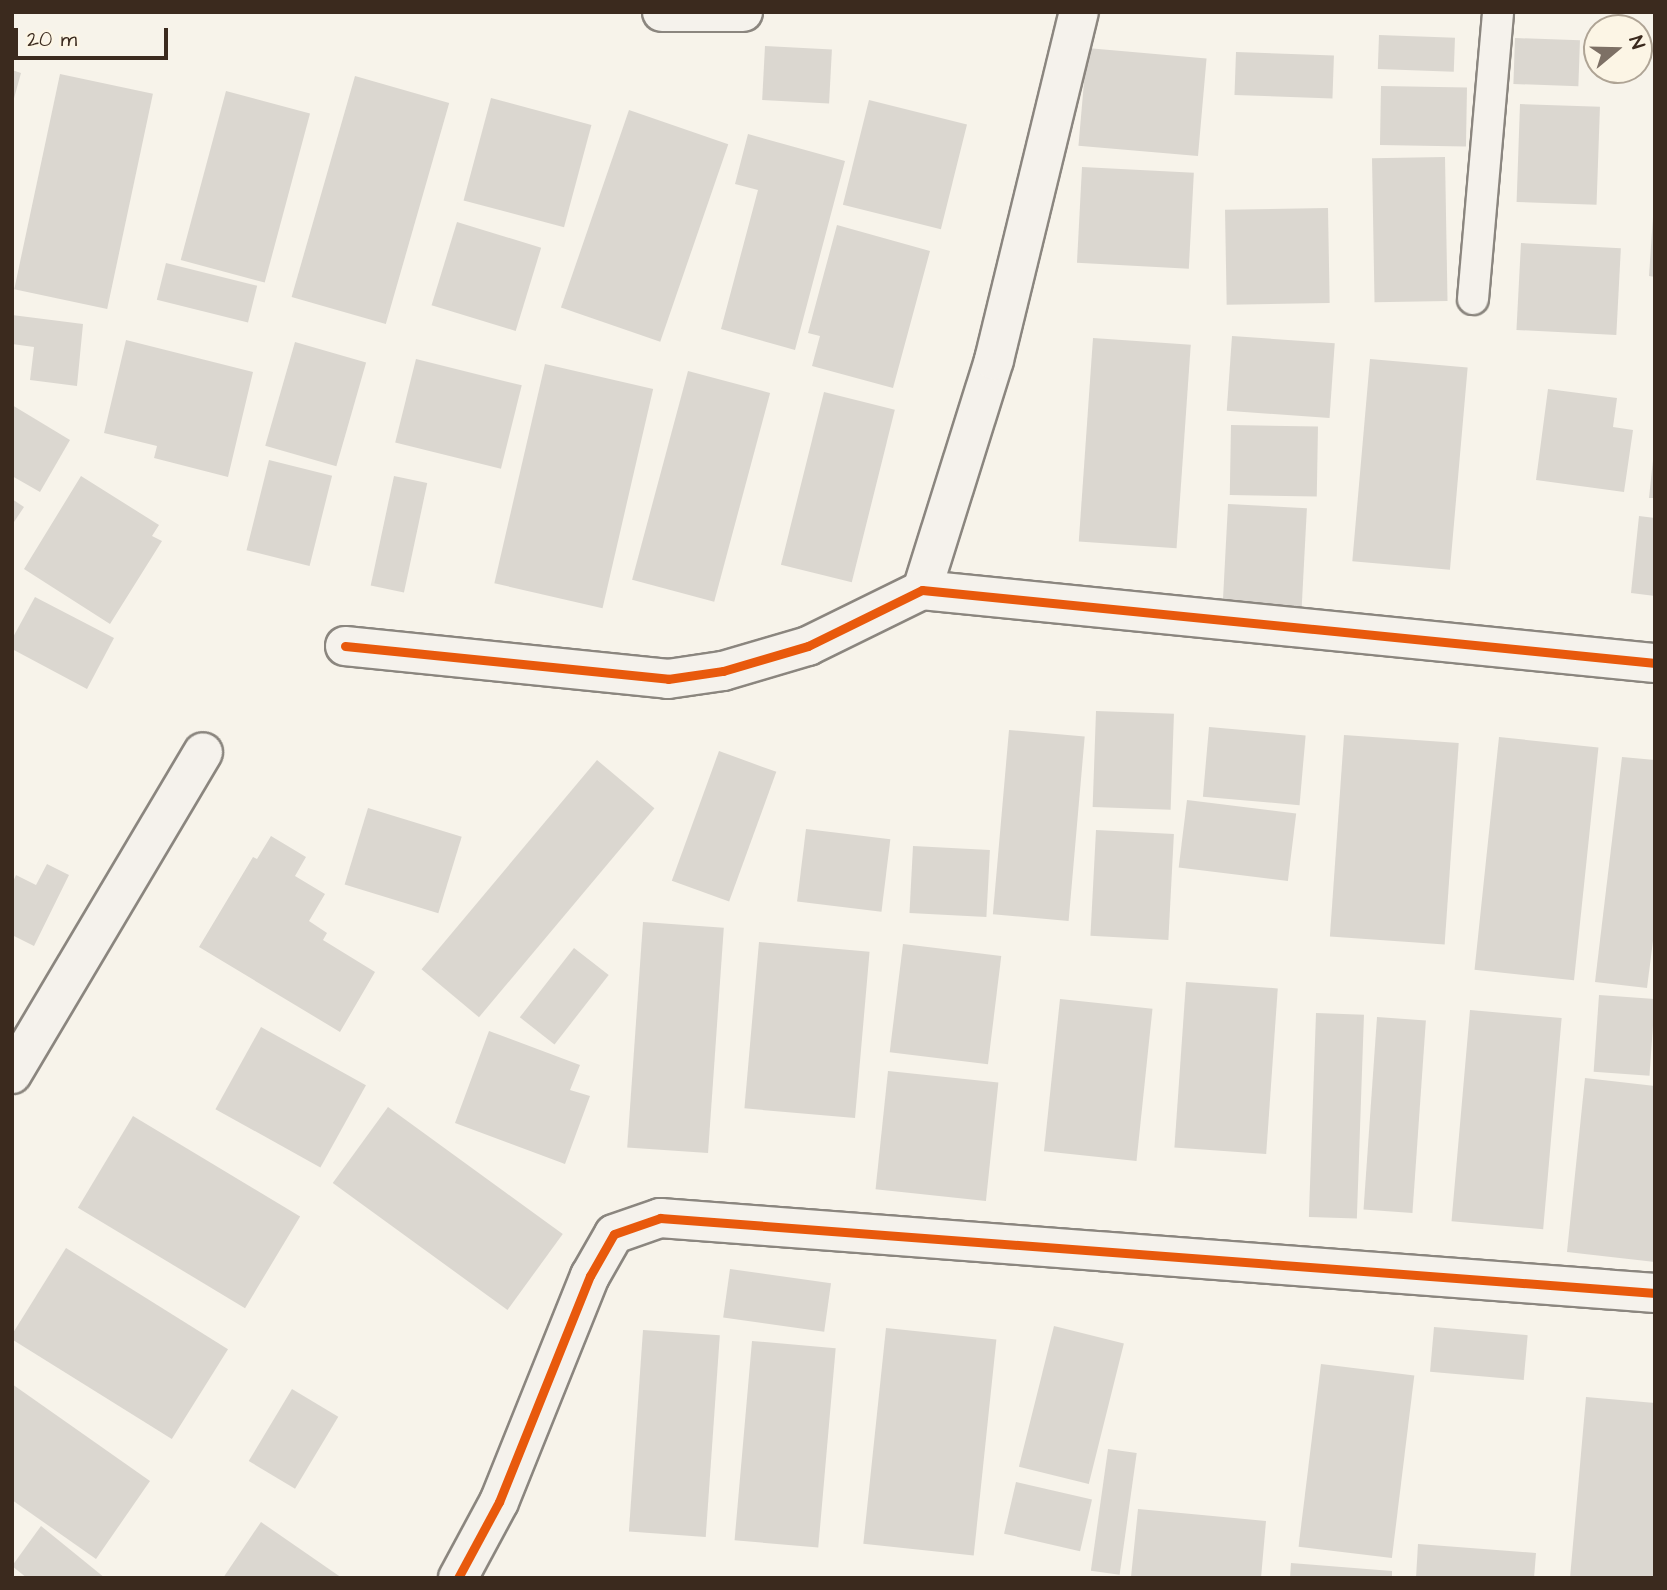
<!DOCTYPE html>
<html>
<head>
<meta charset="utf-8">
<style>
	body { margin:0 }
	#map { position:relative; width:1667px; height:1590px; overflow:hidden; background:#f7f3ea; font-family:"Architects Daughter",sans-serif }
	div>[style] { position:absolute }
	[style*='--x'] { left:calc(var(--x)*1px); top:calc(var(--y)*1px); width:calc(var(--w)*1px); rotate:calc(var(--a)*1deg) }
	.building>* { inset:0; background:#dbd7d0; transform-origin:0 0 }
	.roads { filter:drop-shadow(2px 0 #8b867f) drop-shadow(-2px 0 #8b867f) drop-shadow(0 2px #8b867f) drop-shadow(0 -2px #8b867f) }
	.lane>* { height:30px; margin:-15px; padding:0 15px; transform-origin:15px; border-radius:15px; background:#f5f2ec }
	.street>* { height:38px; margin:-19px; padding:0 19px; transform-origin:19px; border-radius:19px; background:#f5f2ec }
	.cycleway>* { height:9px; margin:-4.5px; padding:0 4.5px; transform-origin:4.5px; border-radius:4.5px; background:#e8590c }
	span { translate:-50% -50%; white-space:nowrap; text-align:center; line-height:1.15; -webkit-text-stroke:5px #fcf5e5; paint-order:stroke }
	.frame { position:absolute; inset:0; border:14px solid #3b2a1e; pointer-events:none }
	.north { position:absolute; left:1583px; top:14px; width:70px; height:70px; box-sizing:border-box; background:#fcf5e5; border:2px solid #afa495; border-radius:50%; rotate:71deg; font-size:19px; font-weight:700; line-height:28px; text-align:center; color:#3b2a1e }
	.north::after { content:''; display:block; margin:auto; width:24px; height:32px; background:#7d7065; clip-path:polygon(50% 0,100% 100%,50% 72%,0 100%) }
	.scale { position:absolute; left:14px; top:28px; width:154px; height:32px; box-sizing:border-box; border:4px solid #3b2a1e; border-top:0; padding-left:9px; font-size:21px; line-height:24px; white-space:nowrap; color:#3b2a1e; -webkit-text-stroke:5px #fcf5e5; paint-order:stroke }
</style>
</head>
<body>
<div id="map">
	<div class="building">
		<div style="left:1379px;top:35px;width:76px;height:34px;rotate:2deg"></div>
		<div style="left:1515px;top:38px;width:65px;height:46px;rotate:2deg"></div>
		<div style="left:765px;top:46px;width:67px;height:54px;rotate:3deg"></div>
		<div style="left:1087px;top:48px;width:120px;height:98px;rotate:5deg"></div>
		<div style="left:1236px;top:52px;width:98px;height:43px;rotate:2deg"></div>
		<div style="clip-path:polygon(12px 70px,21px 73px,13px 102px,12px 102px)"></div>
		<div style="left:60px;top:74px;width:95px;height:220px;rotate:12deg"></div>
		<div style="left:355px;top:76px;width:98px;height:230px;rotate:16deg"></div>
		<div style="left:1381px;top:86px;width:86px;height:59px;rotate:1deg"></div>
		<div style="left:226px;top:91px;width:87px;height:175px;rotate:15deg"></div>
		<div style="left:491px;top:98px;width:104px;height:106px;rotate:15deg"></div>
		<div style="left:869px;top:100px;width:101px;height:108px;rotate:14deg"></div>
		<div style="left:1520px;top:104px;width:80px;height:98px;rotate:2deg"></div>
		<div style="left:629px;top:110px;width:105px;height:209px;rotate:19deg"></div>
		<div style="clip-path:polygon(748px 134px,845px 161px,795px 350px,721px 329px,758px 190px,735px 184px)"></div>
		<div style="left:1445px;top:157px;width:144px;height:73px;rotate:89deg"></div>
		<div style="left:1082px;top:167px;width:112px;height:96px;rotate:3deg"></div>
		<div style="left:1328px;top:208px;width:95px;height:103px;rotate:89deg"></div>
		<div style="clip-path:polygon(1653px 217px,1655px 217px,1655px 277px,1649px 276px)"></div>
		<div style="left:457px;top:222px;width:88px;height:87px;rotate:17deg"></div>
		<div style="clip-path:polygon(837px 225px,930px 251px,893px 388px,812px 366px,820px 336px,808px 333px)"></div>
		<div style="left:1521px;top:243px;width:100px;height:87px;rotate:3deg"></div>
		<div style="left:166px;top:263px;width:94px;height:38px;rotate:14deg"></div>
		<div style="clip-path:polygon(12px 315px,83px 324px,77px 386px,30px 380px,34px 347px,12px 344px)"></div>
		<div style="left:1232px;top:336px;width:103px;height:75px;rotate:4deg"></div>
		<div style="left:1093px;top:338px;width:98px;height:204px;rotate:4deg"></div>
		<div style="clip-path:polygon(126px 340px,253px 372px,228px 477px,154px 458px,157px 446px,104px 433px)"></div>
		<div style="left:295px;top:342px;width:74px;height:108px;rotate:16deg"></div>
		<div style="left:416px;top:359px;width:109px;height:86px;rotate:14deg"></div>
		<div style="left:1370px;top:359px;width:98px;height:203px;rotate:5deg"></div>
		<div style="left:545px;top:364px;width:111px;height:225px;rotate:13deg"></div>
		<div style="left:688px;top:371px;width:85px;height:216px;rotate:15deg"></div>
		<div style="clip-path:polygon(1548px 389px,1617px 398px,1613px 427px,1633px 430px,1624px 492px,1536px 480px)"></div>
		<div style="left:824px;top:392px;width:73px;height:178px;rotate:14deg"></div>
		<div style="clip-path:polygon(12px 405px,70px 440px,40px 492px,12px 476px)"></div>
		<div style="left:1231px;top:425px;width:87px;height:70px;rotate:1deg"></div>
		<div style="left:269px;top:460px;width:65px;height:93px;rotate:14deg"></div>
		<div style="clip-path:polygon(1653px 460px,1655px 460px,1655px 498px,1649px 498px)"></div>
		<div style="clip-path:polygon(81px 476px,159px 525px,152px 536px,162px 541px,110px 624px,24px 569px)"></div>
		<div style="left:394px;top:476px;width:34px;height:112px;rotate:12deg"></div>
		<div style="clip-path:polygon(12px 499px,24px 507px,12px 525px)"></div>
		<div style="left:1228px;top:504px;width:79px;height:102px;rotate:3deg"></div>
		<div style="clip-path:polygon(1639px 516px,1655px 518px,1655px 596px,1631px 593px)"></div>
		<div style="clip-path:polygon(35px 597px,114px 638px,87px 689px,12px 649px,12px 639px)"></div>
		<div style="left:1096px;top:711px;width:78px;height:96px;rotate:2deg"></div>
		<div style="left:1209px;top:727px;width:97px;height:70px;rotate:5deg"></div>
		<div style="left:1009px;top:730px;width:76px;height:185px;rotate:5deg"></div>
		<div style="left:1344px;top:735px;width:115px;height:202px;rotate:4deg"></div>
		<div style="left:1499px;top:737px;width:100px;height:234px;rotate:6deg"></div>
		<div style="left:719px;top:751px;width:61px;height:138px;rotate:20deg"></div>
		<div style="clip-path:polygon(1622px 757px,1655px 760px,1655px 925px,1647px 988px,1595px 982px)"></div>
		<div style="left:597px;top:760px;width:75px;height:273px;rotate:40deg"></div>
		<div style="left:1187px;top:800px;width:110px;height:68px;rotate:7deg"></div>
		<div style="left:368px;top:808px;width:98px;height:80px;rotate:17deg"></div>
		<div style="left:806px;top:829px;width:85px;height:73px;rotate:7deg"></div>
		<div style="left:1096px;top:830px;width:78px;height:106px;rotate:3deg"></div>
		<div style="clip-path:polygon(271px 836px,306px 857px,295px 876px,325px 894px,309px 921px,327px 933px,323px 940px,375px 972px,340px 1032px,199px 947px,253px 857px,257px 859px)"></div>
		<div style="left:913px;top:846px;width:77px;height:67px;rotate:3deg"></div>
		<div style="clip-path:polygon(47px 864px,69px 875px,34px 946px,12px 935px,12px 884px,16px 875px,36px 885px)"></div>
		<div style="left:643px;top:922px;width:81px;height:226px;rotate:4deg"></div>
		<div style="left:759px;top:942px;width:111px;height:167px;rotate:5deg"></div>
		<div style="left:903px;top:944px;width:99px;height:109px;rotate:7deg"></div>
		<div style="left:574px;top:948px;width:44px;height:88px;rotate:38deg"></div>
		<div style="left:1186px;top:982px;width:92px;height:166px;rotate:4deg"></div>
		<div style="left:1599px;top:995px;width:56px;height:77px;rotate:4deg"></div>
		<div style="left:1060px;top:999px;width:93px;height:153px;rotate:6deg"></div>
		<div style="left:1470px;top:1010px;width:92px;height:212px;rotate:5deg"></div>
		<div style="left:1316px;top:1013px;width:48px;height:204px;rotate:2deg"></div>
		<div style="left:1377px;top:1017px;width:49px;height:193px;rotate:4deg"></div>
		<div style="left:261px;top:1027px;width:120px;height:94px;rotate:29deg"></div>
		<div style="clip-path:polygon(489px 1031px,580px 1065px,570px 1090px,590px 1096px,565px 1164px,455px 1123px)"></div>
		<div style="left:888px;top:1071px;width:111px;height:119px;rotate:6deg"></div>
		<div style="clip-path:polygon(1585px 1078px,1655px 1086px,1655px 1262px,1567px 1252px)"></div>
		<div style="left:388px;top:1107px;width:216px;height:94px;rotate:36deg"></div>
		<div style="left:133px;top:1116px;width:195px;height:107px;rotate:31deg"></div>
		<div style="left:66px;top:1248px;width:191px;height:106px;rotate:32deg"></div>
		<div style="left:730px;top:1269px;width:102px;height:49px;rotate:8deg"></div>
		<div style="left:1054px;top:1326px;width:72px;height:145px;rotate:14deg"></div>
		<div style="left:1434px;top:1327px;width:94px;height:45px;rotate:5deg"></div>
		<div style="left:886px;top:1328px;width:111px;height:217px;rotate:6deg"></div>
		<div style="left:643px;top:1330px;width:77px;height:202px;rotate:4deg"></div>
		<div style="left:752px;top:1341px;width:84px;height:200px;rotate:5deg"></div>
		<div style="left:1321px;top:1364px;width:94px;height:184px;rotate:7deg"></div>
		<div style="clip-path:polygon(12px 1384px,150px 1481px,96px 1559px,12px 1500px)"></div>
		<div style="left:292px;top:1389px;width:54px;height:84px;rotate:31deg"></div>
		<div style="clip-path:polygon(1586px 1397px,1655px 1403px,1655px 1578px,1570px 1578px)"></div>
		<div style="left:1108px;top:1449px;width:29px;height:123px;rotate:8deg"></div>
		<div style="left:1016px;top:1482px;width:78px;height:53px;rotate:13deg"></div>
		<div style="clip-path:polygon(1138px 1509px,1266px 1521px,1261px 1578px,1131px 1577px)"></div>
		<div style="clip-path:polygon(261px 1522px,342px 1578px,223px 1578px)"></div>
		<div style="clip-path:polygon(41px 1526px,105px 1578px,27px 1578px,12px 1566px)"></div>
		<div style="clip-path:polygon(1418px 1544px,1536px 1553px,1534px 1578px,1416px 1578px)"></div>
		<div style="clip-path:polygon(1291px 1563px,1392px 1571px,1392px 1578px,1290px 1578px)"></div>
	</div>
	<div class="roads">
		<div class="lane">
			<div style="--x:1473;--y:299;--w:288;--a:-85"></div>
		</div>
		<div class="street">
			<div style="--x:662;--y:12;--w:81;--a:0"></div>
			<div style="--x:922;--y:590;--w:241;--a:-72.6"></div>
			<div style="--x:994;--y:360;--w:358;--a:-76.3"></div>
			<div style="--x:345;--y:646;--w:325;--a:5.8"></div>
			<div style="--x:668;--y:679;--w:56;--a:-8.3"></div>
			<div style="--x:723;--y:671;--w:89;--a:-16.4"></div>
			<div style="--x:808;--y:646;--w:127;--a:-26.2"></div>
			<div style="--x:922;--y:590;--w:737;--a:5.69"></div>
			<div style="--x:12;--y:1074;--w:374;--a:-59.3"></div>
			<div style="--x:458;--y:1578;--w:86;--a:-61.7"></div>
			<div style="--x:499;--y:1502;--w:244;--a:-68.1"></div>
			<div style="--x:590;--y:1276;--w:48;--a:-60.3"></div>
			<div style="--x:614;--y:1234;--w:49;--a:-19.2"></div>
			<div style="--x:660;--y:1218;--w:998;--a:4.31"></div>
		</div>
	</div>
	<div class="cycleway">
		<div style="--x:345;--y:646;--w:325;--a:5.8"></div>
		<div style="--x:668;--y:679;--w:56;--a:-8.3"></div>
		<div style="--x:723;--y:671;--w:89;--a:-16.4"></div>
		<div style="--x:808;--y:646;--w:127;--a:-26.2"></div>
		<div style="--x:922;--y:590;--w:737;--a:5.69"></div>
		<div style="--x:458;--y:1578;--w:86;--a:-61.7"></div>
		<div style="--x:499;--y:1502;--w:244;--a:-68.1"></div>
		<div style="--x:590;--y:1276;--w:48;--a:-60.3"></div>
		<div style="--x:614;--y:1234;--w:49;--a:-19.2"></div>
		<div style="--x:660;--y:1218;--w:998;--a:4.31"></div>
	</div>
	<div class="frame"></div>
	<div class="north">N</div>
	<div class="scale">20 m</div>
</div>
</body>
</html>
